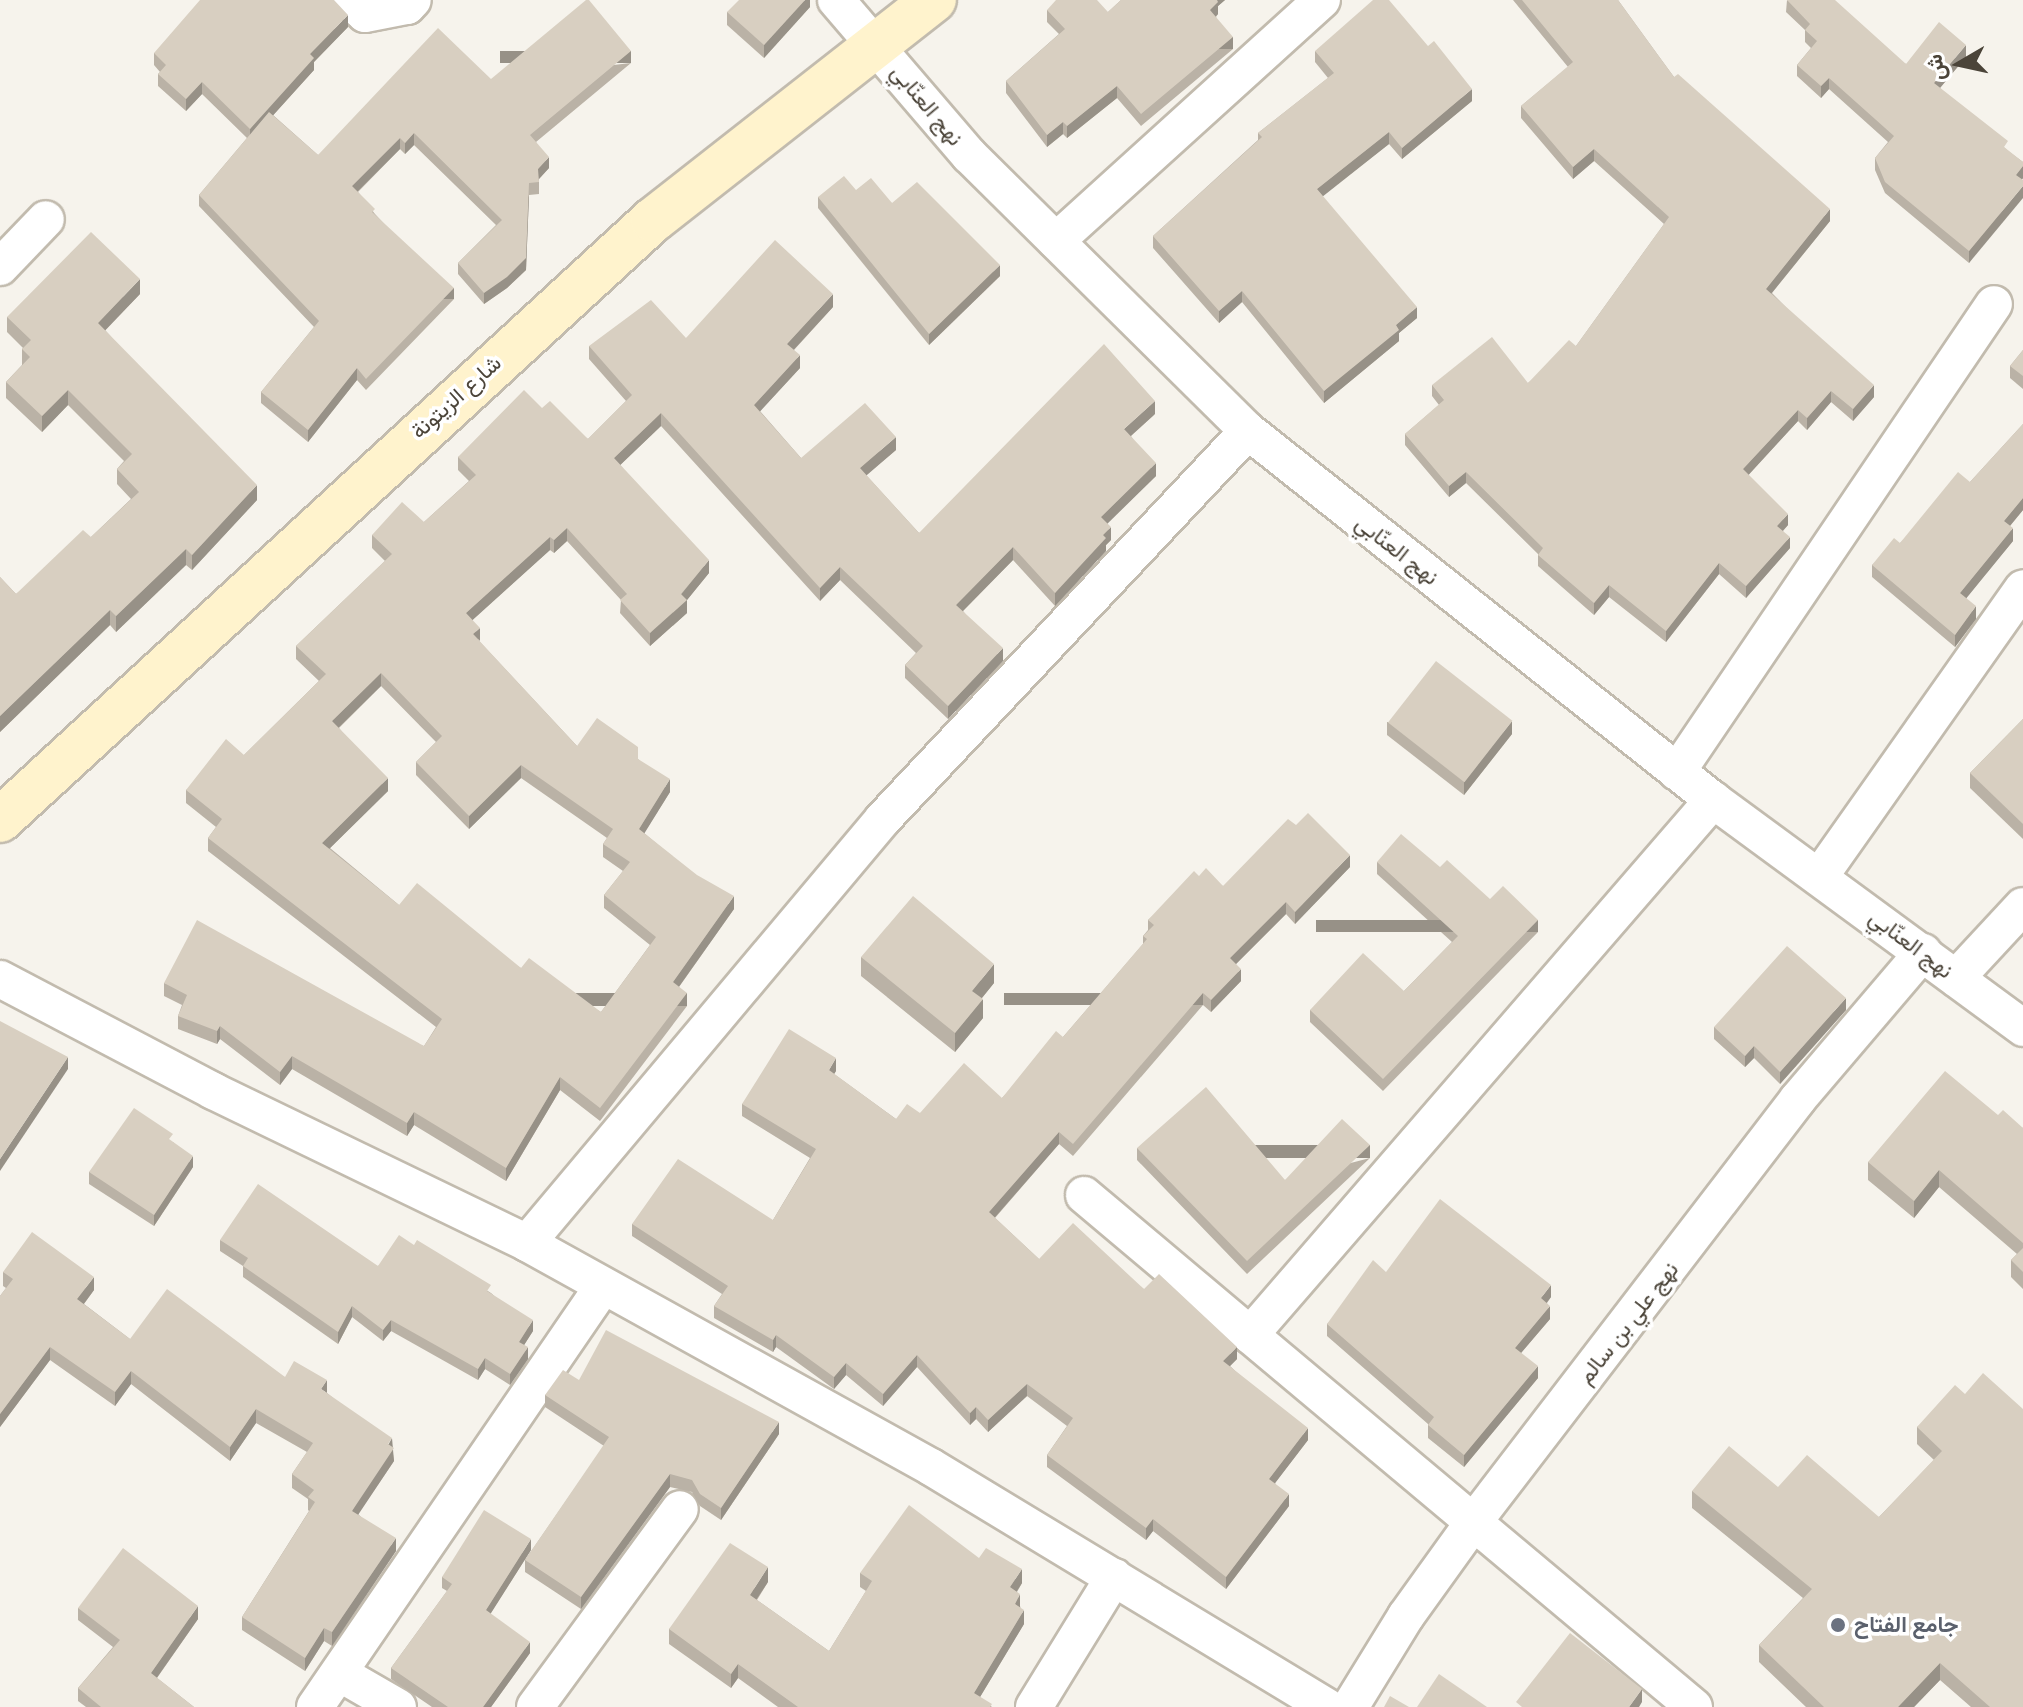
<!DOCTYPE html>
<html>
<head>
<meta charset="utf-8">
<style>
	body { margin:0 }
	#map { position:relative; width:2023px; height:1707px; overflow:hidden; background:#f6f3ec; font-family:Raleway,Vazirmatn,sans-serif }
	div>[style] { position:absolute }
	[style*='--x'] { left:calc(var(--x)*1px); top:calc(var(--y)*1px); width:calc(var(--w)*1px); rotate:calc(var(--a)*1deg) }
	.roads { filter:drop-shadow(2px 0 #c2bbae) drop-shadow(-2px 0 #c2bbae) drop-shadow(0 2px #c2bbae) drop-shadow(0 -2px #c2bbae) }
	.street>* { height:36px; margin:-18px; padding:0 18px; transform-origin:18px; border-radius:18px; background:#fff }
	.secondary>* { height:44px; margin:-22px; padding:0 22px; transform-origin:22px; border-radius:22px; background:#fff3cd }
	.wall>* { inset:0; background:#bab2a6 }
	.shaded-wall>* { inset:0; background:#979187; transform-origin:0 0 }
	.building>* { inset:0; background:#d8cfc1; transform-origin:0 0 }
	.dots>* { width:22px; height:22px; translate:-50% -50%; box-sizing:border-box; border:4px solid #fff; border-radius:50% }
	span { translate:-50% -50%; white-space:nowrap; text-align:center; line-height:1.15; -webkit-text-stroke:7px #fff; paint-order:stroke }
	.street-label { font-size:22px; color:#4b4439 }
	.worship-label { font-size:22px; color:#5b616d; font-weight:700 }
	.left { translate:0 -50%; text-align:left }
	.north { position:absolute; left:1919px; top:24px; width:80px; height:80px; -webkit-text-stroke:6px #fff; paint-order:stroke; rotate:261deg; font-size:22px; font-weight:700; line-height:32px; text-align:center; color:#4b4439 }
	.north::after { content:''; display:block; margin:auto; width:28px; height:36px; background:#4b4439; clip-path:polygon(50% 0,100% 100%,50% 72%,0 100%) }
</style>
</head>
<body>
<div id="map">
	<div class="roads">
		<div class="street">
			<div style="--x:349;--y:0;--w:21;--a:41"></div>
			<div style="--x:365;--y:14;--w:43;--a:-10.8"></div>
			<div style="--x:407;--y:6;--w:8;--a:-45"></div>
			<div style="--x:836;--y:0;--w:204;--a:49.4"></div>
			<div style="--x:969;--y:155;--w:392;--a:44.7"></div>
			<div style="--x:1248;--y:431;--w:594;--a:38.43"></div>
			<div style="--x:1713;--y:800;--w:385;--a:36.3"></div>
			<div style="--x:1056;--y:241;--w:359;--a:-42.2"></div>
			<div style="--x:0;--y:267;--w:66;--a:-46.2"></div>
			<div style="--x:1677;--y:772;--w:565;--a:-55.89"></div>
			<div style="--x:1820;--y:876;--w:352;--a:-54.8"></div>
			<div style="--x:1956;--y:978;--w:98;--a:-47.1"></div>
			<div style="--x:0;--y:979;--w:241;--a:27.7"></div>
			<div style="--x:213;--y:1091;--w:349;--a:25.8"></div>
			<div style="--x:527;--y:1243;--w:462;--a:29"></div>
			<div style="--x:931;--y:1467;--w:463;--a:31.2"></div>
			<div style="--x:1084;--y:1195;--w:217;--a:40.1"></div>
			<div style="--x:527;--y:1243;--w:554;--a:-49.98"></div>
			<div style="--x:883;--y:819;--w:533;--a:-46.75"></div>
			<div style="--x:339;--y:1673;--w:68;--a:30"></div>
			<div style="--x:315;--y:1707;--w:510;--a:-55.62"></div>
			<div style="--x:535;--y:1707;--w:245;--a:-53.8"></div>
			<div style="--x:1034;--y:1707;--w:153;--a:-58.4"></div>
			<div style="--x:1350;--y:1707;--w:107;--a:-58.4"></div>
			<div style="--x:1406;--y:1616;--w:118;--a:-54.3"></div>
			<div style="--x:1475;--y:1520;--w:531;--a:-52.5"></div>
			<div style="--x:1798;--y:1099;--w:193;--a:-49.6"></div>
			<div style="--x:1694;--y:1707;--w:579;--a:-140.04"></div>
			<div style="--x:1250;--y:1335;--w:708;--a:-49.13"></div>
		</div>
		<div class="secondary">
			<div style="--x:0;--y:820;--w:887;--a:-42.58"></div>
			<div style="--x:653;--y:220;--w:357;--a:-38.1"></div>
		</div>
	</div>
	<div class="wall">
		<div style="clip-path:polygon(810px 0,810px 7px,764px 58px,727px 25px,727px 12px)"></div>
		<div style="clip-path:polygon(1121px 0,1225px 0,1218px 6px,1218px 14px,1216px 17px,1233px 49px,1141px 126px,1117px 98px,1067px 138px,1063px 134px,1047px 147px,1006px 93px,1006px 81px,1059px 34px,1047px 22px,1047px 10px,1108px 12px)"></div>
		<div style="clip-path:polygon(1513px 0,1618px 0,1674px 77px,1830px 221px,1772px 293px,1874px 397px,1853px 421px,1831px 402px,1807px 430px,1798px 421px,1748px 475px,1788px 525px,1783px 531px,1790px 548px,1746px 598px,1719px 574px,1666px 642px,1609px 597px,1594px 615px,1538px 566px,1538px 554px,1466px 483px,1449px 497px,1405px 445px,1405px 434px,1439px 405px,1432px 396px,1432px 385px,1528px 383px,1576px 346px,1664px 224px,1594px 161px,1573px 179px,1521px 118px,1521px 106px,1568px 67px)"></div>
		<div style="clip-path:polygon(1787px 0,1906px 64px,1966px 57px,1940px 88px,2008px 151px,2023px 162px,2023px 178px,1969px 263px,1885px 193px,1875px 170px,1875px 158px,1888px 142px,1829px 89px,1821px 98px,1797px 76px,1797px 65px,1811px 48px,1805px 42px,1805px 30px,1786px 12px)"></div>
		<div style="clip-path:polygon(348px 27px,314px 62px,314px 70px,273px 115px,318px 155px,491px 79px,631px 63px,536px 142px,549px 168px,539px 179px,539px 194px,529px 195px,526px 270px,507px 288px,484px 304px,458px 274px,458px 263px,496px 225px,414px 145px,405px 154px,400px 149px,358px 192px,375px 214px,454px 299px,366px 390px,357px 380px,308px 442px,261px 403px,261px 392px,314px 327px,199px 206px,199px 195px,247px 138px,202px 94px,186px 111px,158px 86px,158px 74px,160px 72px,154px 65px,154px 53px)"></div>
		<div style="clip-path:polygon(1315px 51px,1472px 101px,1402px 159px,1389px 144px,1322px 196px,1417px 318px,1399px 333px,1399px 341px,1324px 403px,1242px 302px,1219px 323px,1153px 248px,1153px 236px,1258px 140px,1258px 133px,1328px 78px,1315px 62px)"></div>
		<div style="clip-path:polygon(856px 190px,892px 203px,1000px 276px,929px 345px,818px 208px,818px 197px)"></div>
		<div style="clip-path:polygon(140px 294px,105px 330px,257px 500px,192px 570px,186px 565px,116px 632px,110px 625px,0 732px,0 577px,16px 594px,91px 537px,131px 499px,117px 484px,117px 469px,124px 461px,68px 405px,42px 432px,6px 398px,6px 382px,22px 365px,22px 349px,23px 348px,7px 332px,7px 317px)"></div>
		<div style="clip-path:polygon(evenodd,833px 307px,794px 350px,800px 368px,760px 411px,801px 458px,896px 450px,866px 475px,919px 533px,1155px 414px,1131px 436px,1156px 476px,1107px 523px,1111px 540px,1106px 545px,1106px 551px,1055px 606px,1013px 560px,963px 611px,1003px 661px,948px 719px,905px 678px,905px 665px,916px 653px,840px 580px,820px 601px,661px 426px,620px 465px,709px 573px,687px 600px,687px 613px,650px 646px,620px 613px,621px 600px,567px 541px,554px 553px,550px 550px,472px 620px,479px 641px,577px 746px,638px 759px,670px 792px,644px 833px,734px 909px,679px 987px,687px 1006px,600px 1121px,560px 1090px,506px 1181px,414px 1125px,407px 1136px,292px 1069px,280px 1085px,220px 1039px,217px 1044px,178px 1029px,178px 1016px,182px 1005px,164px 996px,164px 983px,424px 1046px,436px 1027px,208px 851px,208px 838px,216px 827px,186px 803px,186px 790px,244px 755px,319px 681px,296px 659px,296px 646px,385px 561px,372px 548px,372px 535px,424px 522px,469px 481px,458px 470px,458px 457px,542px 408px,588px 439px,626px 401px,589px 359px,589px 346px,686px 338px,833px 307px,381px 686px,436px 742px,416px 762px,416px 775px,469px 829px,521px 778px,607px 838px,603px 844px,603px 857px,623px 871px,604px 895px,604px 908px,650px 945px,601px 1012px,521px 968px,399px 905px,330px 848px,388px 791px,339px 728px,381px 686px)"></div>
		<div style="clip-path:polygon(2023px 350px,2023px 389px,2010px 378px,2010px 366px)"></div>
		<div style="clip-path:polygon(2023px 424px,2023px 510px,2010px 526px,2013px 541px,1966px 598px,1976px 619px,1955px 647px,1872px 577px,1872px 565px,1900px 543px,1970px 482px)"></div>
		<div style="clip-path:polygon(2023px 719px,2023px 839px,1970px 788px,1970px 773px)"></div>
		<div style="clip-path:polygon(1387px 722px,1512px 734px,1464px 795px,1387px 735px)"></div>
		<div style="clip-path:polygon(1377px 862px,1440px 867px,1538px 932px,1383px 1091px,1310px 1022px,1310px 1010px,1404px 991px,1452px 942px,1377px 874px)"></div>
		<div style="clip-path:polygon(1350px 867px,1295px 924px,1286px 914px,1236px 964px,1241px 981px,1211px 1012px,1203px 1005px,1073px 1156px,1059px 1144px,995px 1218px,1039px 1259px,1144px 1289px,1237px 1359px,1230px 1366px,1308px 1440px,1275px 1483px,1289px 1506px,1226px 1589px,1153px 1531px,1146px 1540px,1047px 1467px,1047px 1455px,1067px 1426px,1027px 1396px,988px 1432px,976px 1419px,970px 1425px,917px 1367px,883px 1406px,846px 1375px,834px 1389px,776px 1347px,773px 1352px,714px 1318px,714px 1306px,722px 1294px,632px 1236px,632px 1224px,773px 1220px,810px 1158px,742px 1116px,742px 1104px,836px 1071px,834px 1074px,896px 1119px,920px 1113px,1002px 1098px,1063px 1037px,1143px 944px,1143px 936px,1148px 930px,1148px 920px,1199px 876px,1223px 886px)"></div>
		<div style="clip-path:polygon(861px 957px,994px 983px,982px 998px,983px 1018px,955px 1052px,861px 976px)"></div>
		<div style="clip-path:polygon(1846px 1010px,1780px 1084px,1754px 1058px,1745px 1067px,1714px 1039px,1714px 1027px)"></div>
		<div style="clip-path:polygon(1998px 1115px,2023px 1128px,2023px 1289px,2011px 1277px,2011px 1260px,2017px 1254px,1939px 1187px,1914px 1218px,1868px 1180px,1868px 1162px)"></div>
		<div style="clip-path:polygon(173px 1142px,193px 1167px,154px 1226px,89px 1184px,89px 1172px)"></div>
		<div style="clip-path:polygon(1137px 1148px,1285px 1180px,1370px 1158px,1247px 1274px,1137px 1160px)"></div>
		<div style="clip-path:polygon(220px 1240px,378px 1266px,414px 1245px,491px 1293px,533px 1331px,524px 1345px,528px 1359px,510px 1385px,485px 1369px,478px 1380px,391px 1331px,383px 1341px,352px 1317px,338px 1344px,243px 1277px,243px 1266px,220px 1251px)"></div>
		<div style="clip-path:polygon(3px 1272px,94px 1290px,84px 1304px,130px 1339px,285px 1377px,327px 1393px,392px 1447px,394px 1461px,358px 1514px,396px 1551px,332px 1646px,324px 1641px,305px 1671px,242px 1630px,242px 1617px,309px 1511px,308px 1510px,308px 1499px,292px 1488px,292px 1474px,307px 1452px,256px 1423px,230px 1461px,131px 1384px,115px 1406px,50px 1360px,0 1427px,0 1296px,6px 1288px,3px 1286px)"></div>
		<div style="clip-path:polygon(1386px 1272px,1551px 1297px,1547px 1303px,1550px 1319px,1521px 1353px,1538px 1378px,1464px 1467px,1428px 1438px,1428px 1424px,1327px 1336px,1327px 1324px)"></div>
		<div style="clip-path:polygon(579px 1380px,779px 1434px,721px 1520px,700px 1506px,692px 1492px,670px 1487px,581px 1609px,525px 1572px,525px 1560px,604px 1446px,545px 1407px,545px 1395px)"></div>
		<div style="clip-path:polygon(1965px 1394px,2023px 1707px,1971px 1707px,1940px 1680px,1914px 1707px,1806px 1707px,1759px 1662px,1759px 1645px,1803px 1598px,1692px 1508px,1692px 1491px,1778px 1487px,1879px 1517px,1934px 1460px,1917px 1444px,1917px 1427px)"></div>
		<div style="clip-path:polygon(531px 1550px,490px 1614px,530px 1653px,491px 1707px,432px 1707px,391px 1679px,391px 1668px,447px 1591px,442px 1588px,442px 1577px)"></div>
		<div style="clip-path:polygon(979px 1558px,1022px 1583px,1017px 1592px,1024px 1624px,980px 1697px,992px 1707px,778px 1707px,738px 1678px,731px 1688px,669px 1644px,669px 1629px,768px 1582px,757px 1600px,829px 1651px,866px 1591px,860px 1587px,860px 1573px)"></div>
		<div style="clip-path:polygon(78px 1608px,198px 1619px,157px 1678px,194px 1707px,86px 1707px,78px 1701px,78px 1688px,113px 1647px,78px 1620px)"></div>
	</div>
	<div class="shaded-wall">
		<div style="clip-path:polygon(805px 0,810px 0,810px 7px,764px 58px,764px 45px)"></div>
		<div style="clip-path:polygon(1214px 0,1225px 0,1218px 6px,1218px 14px,1210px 22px,1210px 10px)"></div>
		<div style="clip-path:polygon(348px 15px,348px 27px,314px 62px,314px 70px,250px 141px,250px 129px,310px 54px)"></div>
		<div style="left:1233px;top:37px;width:12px;height:120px;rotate:90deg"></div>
		<div style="clip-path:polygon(1966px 45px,1966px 57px,1934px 95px,1934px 83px)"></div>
		<div style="left:631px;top:51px;width:12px;height:131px;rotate:90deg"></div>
		<div style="clip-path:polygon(1829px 78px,1829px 89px,1821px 98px,1821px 86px)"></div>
		<div style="clip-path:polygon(202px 82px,202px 94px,186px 111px,186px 99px)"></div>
		<div style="clip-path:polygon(1117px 86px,1117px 98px,1067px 138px,1067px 126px)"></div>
		<div style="clip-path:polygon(1472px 89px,1472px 101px,1402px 159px,1402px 148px)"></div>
		<div style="clip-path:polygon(1063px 122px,1063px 134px,1047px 147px,1047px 135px)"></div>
		<div style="clip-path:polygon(1389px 132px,1389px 144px,1317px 201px,1317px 189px)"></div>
		<div style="clip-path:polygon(414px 133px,414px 145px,405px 154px,405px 143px)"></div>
		<div style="clip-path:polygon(400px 138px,400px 149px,352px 197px,352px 186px)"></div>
		<div style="clip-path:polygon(1594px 149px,1594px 161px,1573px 179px,1573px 167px)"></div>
		<div style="clip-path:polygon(549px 157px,549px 168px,538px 180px,538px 169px)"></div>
		<div style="clip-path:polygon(2023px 166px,2023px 178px,2016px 187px,2016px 175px)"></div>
		<div style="clip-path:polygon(2023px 186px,2023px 198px,1969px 263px,1969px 251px)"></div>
		<div style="clip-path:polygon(529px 195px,526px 270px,507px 288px,484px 304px,484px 293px)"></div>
		<div style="clip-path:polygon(1830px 209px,1830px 221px,1766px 300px,1766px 289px)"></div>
		<div style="clip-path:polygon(1000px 265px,1000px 276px,929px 345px,929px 334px)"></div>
		<div style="clip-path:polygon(140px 279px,140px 294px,98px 338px,98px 323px)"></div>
		<div style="left:454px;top:288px;width:11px;height:127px;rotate:90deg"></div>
		<div style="clip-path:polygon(1242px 291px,1242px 302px,1219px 323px,1219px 311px)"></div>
		<div style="clip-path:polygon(833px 294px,833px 307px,787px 357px,787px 344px)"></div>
		<div style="clip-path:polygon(1417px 307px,1417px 318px,1399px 333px,1399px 341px,1324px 403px,1324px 391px,1396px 325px)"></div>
		<div style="clip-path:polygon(800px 355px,800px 368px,754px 418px,754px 405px)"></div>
		<div style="clip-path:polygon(357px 368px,357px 380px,308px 442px,308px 430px)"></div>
		<div style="clip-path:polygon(1874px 385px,1874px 397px,1853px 421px,1853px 409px)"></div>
		<div style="clip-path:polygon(68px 390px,68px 405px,42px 432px,42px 416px)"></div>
		<div style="clip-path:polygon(1831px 391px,1831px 402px,1807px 430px,1807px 418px)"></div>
		<div style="clip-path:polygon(1155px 401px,1155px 414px,1124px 442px,1124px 429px)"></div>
		<div style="clip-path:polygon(1798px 410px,1798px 421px,1743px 481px,1743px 469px)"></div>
		<div style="clip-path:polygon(661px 413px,661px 426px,614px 471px,614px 458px)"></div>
		<div style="clip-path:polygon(896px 437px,896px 450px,860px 481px,860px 468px)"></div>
		<div style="clip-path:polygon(1156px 463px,1156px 476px,1101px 530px,1101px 517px)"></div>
		<div style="clip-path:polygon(1466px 472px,1466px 483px,1449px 497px,1449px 486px)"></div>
		<div style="clip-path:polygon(257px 485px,257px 500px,192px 570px,192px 555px)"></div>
		<div style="clip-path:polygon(2023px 498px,2023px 510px,2004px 533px,2004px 521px)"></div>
		<div style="clip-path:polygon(1788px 514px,1788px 525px,1777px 537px,1777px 526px)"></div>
		<div style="clip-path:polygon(1111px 527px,1111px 540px,1106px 545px,1106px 551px,1055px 606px,1055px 593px,1103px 535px)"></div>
		<div style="clip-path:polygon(567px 528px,567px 541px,554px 553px,554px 540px)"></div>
		<div style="clip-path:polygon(2013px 528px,2013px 541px,1960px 606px,1960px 593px)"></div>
		<div style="clip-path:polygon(550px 537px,550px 550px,466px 626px,466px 613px)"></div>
		<div style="clip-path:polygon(1790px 537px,1790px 548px,1746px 598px,1746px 586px)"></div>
		<div style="clip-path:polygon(1013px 547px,1013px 560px,956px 618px,956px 605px)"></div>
		<div style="clip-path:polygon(186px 549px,186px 565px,116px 632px,116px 616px)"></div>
		<div style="clip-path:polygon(709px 560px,709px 573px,687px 600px,687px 613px,650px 646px,650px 633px)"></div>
		<div style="clip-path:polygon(1719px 563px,1719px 574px,1666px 642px,1666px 631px)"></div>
		<div style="clip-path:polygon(840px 567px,840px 580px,820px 601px,820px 588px)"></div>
		<div style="clip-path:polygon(1609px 585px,1609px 597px,1594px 615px,1594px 603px)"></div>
		<div style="clip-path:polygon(1976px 606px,1976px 619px,1955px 647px,1955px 635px)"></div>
		<div style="clip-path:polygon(110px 610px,110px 625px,0 732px,0 716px)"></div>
		<div style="clip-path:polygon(480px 628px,480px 641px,473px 634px)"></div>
		<div style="clip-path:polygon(1003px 648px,1003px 661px,948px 719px,948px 706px)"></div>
		<div style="clip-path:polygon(381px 673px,381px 686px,332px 734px,332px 721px)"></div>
		<div style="clip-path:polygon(1512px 721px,1512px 734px,1464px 795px,1464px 782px)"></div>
		<div style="clip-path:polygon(521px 765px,521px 778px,469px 829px,469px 816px)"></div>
		<div style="clip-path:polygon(388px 778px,388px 791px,322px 856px,322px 843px)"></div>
		<div style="clip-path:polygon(670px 779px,670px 792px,639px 842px,639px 829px)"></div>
		<div style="clip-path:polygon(1350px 855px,1350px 867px,1295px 924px,1295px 912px)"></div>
		<div style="clip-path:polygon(734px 896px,734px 909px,673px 995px,673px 982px)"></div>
		<div style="clip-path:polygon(1286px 902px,1286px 914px,1230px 970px,1230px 958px)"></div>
		<div style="left:1538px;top:920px;width:12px;height:222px;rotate:90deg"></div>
		<div style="clip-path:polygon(994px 964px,994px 983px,972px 1010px,972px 991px)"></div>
		<div style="clip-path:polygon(1241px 969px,1241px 981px,1211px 1012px,1211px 1000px)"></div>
		<div style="left:687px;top:993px;width:13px;height:144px;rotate:90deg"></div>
		<div style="left:1203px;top:993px;width:12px;height:199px;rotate:90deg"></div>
		<div style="clip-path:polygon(1846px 998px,1846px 1010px,1780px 1084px,1780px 1072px)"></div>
		<div style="clip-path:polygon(983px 999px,983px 1018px,955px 1052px,955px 1033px)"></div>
		<div style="clip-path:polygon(220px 1026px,220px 1039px,217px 1044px,217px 1031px)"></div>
		<div style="clip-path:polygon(1754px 1046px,1754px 1058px,1745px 1067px,1745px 1056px)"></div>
		<div style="clip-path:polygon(292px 1056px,292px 1069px,280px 1085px,280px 1072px)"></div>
		<div style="clip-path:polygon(68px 1057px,68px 1069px,0 1171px,0 1159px)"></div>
		<div style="clip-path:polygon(836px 1058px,836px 1071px,829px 1082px,829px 1070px)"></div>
		<div style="clip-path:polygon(560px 1077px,560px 1090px,506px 1181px,506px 1168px)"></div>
		<div style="clip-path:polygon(414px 1112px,414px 1125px,407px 1136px,407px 1123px)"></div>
		<div style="clip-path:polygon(1059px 1132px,1059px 1144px,989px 1224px,989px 1212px)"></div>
		<div style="left:1370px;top:1145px;width:13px;height:169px;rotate:90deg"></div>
		<div style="clip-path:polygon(193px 1156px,193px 1167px,154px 1226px,154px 1215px)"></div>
		<div style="clip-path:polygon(1939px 1170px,1939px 1187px,1914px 1218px,1914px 1201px)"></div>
		<div style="clip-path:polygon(94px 1277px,94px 1290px,77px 1313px,77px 1299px)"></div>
		<div style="clip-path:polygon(1551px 1285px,1551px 1297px,1541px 1310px,1541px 1298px)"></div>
		<div style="clip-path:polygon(352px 1306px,352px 1317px,338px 1344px,338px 1332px)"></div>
		<div style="clip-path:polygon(1550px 1306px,1550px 1319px,1515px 1360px,1515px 1348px)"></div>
		<div style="clip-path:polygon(391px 1320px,391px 1331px,383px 1341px,383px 1330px)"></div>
		<div style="clip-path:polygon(533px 1320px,533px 1331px,519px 1353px,519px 1342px)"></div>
		<div style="clip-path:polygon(776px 1335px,776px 1347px,773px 1352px,773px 1340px)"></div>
		<div style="clip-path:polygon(50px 1347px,50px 1360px,0 1427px,0 1414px)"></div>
		<div style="clip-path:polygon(528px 1347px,528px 1359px,510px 1385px,510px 1374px)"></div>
		<div style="clip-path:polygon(1237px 1347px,1237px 1359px,1223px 1373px,1223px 1361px)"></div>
		<div style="clip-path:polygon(917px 1355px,917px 1367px,883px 1406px,883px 1394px)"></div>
		<div style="clip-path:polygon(485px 1358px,485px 1369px,478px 1380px,478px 1369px)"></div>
		<div style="clip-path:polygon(846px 1363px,846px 1375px,834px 1389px,834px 1377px)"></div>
		<div style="clip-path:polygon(1538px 1366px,1538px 1378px,1464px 1467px,1464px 1455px)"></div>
		<div style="clip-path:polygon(131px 1371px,131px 1384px,115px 1406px,115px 1392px)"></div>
		<div style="clip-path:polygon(327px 1380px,327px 1393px,321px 1389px)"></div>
		<div style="clip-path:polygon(1027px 1384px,1027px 1396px,988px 1432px,988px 1420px)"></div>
		<div style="clip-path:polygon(976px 1407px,976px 1419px,970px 1425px,970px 1413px)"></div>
		<div style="clip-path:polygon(256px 1409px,256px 1423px,230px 1461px,230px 1447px)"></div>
		<div style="clip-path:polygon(779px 1422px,779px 1434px,721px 1520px,721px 1508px)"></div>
		<div style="clip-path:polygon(1308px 1428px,1308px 1440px,1269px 1491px,1269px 1479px)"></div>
		<div style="clip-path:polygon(392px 1438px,394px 1461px,352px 1524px,352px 1511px)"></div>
		<div style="clip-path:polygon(670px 1474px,670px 1487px,581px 1609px,581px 1597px)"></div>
		<div style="clip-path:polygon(1289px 1494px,1289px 1506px,1226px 1589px,1226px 1577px)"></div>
		<div style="clip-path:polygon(1153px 1519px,1153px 1531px,1146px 1540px,1146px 1528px)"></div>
		<div style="clip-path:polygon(396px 1538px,396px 1551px,332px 1646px,332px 1632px)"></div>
		<div style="clip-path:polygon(531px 1539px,531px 1550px,486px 1621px,486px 1610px)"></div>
		<div style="clip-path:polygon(768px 1567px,768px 1582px,750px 1609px,750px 1595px)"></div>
		<div style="clip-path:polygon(1022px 1569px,1022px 1583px,1010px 1602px,1010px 1587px)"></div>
		<div style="clip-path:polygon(1020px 1594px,1020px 1608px,1015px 1604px)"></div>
		<div style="clip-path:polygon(198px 1606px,198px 1619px,151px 1686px,151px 1673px)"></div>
		<div style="clip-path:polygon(1024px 1610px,1024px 1624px,974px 1707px,974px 1693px)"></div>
		<div style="clip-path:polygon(324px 1628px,324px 1641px,305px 1671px,305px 1658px)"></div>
		<div style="clip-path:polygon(530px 1642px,530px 1653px,491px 1707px,483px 1707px)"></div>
		<div style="clip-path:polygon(1940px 1663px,1940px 1680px,1914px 1707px,1898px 1707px)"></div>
		<div style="clip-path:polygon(738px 1664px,738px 1678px,731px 1688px,731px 1674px)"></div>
		<div style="clip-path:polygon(1642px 1689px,1642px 1702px,1639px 1707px,1629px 1707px)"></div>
	</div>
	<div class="building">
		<div style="clip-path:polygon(200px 0,334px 0,348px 15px,310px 54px,314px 58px,250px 129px,202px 82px,186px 99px,158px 74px,166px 65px,154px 53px)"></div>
		<div style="clip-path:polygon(586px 0,589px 0,631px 51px,530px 135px,549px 157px,538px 169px,539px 182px,529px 183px,526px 258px,507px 277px,484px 293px,458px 263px,502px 220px,414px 133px,405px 143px,400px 138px,352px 186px,375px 209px,372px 212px,454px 288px,366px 379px,357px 368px,308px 430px,261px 392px,319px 321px,199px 195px,269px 112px,318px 155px,438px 28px,491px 79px)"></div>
		<div style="clip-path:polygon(739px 0,805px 0,764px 45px,727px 12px)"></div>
		<div style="clip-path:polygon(1056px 0,1097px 0,1108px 12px,1121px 0,1217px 0,1218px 2px,1210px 10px,1233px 37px,1141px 114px,1117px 86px,1067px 126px,1063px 122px,1047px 135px,1006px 81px,1065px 29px,1047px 10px)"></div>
		<div style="clip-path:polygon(1373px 0,1389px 0,1428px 46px,1434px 41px,1472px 89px,1402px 148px,1389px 132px,1317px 189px,1417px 307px,1396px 325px,1399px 330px,1324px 391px,1242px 291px,1219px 311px,1153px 236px,1262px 137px,1258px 133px,1334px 73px,1315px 51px)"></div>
		<div style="clip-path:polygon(1522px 0,1618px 0,1674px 77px,1678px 74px,1830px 209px,1766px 289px,1874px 385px,1853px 409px,1831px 391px,1807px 418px,1798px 410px,1743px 469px,1788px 514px,1777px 526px,1790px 537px,1746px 586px,1719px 563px,1666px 631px,1609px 585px,1594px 603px,1538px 555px,1543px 548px,1466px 472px,1449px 486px,1405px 434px,1444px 400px,1432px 385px,1492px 337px,1528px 383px,1569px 340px,1576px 346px,1669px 217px,1594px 149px,1573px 167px,1521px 106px,1573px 62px)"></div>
		<div style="clip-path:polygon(1787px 0,1835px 0,1906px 64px,1939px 22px,1966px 45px,1934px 83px,2008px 141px,2004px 147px,2023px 162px,2023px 166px,2016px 175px,2023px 180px,2023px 186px,1969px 251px,1885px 182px,1875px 158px,1894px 136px,1829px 78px,1821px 86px,1797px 65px,1817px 41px,1805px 30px,1810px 24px)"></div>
		<div style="clip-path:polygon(844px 176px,856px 190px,871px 178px,892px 203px,917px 182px,1000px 265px,929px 334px,818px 197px)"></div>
		<div style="clip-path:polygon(91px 232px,140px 279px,98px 323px,257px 485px,192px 555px,186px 549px,116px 616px,110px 610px,0 716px,0 577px,16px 594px,83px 530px,91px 537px,139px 492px,117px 469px,132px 454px,68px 390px,42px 416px,6px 382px,30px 357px,22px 349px,31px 340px,7px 317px)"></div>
		<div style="clip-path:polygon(evenodd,775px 240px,833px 294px,787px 344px,800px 355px,754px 405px,801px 458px,865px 403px,896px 437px,860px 468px,919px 533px,1104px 344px,1155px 401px,1124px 429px,1156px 463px,1101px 517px,1111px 527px,1103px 535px,1106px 538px,1055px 593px,1013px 547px,956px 605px,1003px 648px,948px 706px,905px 665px,923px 646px,840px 567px,820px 588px,661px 413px,614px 458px,709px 560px,681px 594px,687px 600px,650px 633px,620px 600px,627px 594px,567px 528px,554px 540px,550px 537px,466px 613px,480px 628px,473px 634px,577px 746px,597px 718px,638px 747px,638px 759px,670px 779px,639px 829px,697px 875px,734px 896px,673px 982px,687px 993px,600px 1108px,560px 1077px,506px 1168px,414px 1112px,407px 1123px,292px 1056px,280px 1072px,220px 1026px,217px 1031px,178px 1016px,187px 995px,164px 983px,197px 920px,424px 1046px,442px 1019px,208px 838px,222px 819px,186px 790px,226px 739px,244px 755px,326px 674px,296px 646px,392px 554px,372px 535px,402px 502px,424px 522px,476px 475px,458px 457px,524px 390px,542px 408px,550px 401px,588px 439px,632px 395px,589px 346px,651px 300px,686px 338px,775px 240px,381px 673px,442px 736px,416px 762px,469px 816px,521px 765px,613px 829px,603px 844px,630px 862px,604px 895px,656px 937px,601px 1012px,529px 958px,521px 968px,417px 883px,399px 905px,322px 843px,388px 778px,332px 721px,381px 673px)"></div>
		<div style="clip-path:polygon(2023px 350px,2023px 376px,2010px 366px)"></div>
		<div style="clip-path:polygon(2023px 424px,2023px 498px,2004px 521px,2013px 528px,1960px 593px,1976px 606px,1955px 635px,1872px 565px,1894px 538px,1900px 543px,1958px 472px,1970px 482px)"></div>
		<div style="left:1436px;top:661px;width:97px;height:78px;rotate:38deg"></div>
		<div style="clip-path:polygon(2023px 719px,2023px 824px,1970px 773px)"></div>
		<div style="clip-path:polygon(1308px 813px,1350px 855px,1295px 912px,1286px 902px,1230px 958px,1241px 969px,1211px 1000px,1203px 993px,1073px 1144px,1059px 1132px,989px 1212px,1039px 1259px,1073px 1223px,1144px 1289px,1159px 1274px,1237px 1347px,1223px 1361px,1308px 1428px,1269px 1479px,1289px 1494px,1226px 1577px,1153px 1519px,1146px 1528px,1047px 1455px,1073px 1418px,1027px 1384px,988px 1420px,976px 1407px,970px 1413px,917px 1355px,883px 1394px,846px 1363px,834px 1377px,776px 1335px,773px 1340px,714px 1306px,728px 1286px,632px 1224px,678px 1159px,773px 1220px,816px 1149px,742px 1104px,789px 1029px,836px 1058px,829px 1070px,896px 1119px,907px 1104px,920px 1113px,964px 1063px,1002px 1098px,1056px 1031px,1063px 1037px,1147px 939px,1143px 936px,1154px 925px,1148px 920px,1194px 871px,1199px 876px,1206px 868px,1223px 886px,1288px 819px,1296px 825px)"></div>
		<div style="clip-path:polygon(1401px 834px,1440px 867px,1447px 860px,1490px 899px,1503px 886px,1538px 920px,1383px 1079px,1310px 1010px,1363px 953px,1404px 991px,1458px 936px,1377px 862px)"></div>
		<div style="clip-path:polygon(913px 896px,994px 964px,972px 991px,983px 999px,955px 1033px,861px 957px)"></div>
		<div style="clip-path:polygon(1787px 946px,1846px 998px,1780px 1072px,1754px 1046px,1745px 1056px,1714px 1027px)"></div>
		<div style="clip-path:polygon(0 1021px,68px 1057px,0 1159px)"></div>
		<div style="clip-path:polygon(1945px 1071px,1998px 1115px,2003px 1110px,2023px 1128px,2023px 1243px,1939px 1170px,1914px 1201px,1868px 1162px)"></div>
		<div style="clip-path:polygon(1206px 1087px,1285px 1180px,1342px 1119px,1370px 1145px,1247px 1261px,1137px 1148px)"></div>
		<div style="clip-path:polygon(134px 1108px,173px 1134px,169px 1139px,193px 1156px,154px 1215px,89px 1172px)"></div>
		<div style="clip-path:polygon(258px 1184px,378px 1266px,399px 1235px,414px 1245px,417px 1240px,491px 1285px,487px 1291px,533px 1320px,519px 1342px,528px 1347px,510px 1374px,485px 1358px,478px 1369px,391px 1320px,383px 1330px,352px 1306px,338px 1332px,243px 1266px,248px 1258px,220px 1240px)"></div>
		<div style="clip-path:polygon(1440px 1199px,1551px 1285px,1541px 1298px,1550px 1306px,1515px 1348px,1538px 1366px,1464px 1455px,1428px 1425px,1434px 1417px,1327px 1324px,1373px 1260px,1386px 1272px)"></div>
		<div style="clip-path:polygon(32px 1232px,94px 1277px,77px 1299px,130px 1339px,167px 1289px,285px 1377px,294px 1361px,327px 1380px,321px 1389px,392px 1438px,388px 1444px,394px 1448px,352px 1511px,396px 1538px,332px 1632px,324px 1628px,305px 1658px,242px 1617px,315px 1502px,308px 1497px,314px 1490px,292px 1474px,313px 1443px,256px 1409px,230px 1447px,131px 1371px,115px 1392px,50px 1347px,0 1414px,0 1296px,13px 1279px,3px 1272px)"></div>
		<div style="clip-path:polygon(2023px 1248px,2023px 1272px,2011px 1260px)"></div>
		<div style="clip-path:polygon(606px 1330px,779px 1422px,721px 1508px,700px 1494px,692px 1480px,670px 1474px,581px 1597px,525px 1560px,609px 1437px,545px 1395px,563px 1370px,579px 1380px)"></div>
		<div style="clip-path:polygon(1983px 1373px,2023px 1409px,2023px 1707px,1990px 1707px,1940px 1663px,1898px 1707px,1824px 1707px,1759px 1645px,1812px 1589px,1692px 1491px,1729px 1446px,1778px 1487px,1807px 1455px,1879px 1517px,1942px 1451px,1917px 1427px,1955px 1385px,1965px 1394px)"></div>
		<div style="clip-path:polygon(909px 1505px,979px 1558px,986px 1548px,1022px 1569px,1010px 1587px,1020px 1594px,1015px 1604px,1024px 1610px,974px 1693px,992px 1704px,990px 1707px,798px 1707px,738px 1664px,731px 1674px,669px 1629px,730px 1543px,768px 1567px,750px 1595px,829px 1651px,872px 1581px,860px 1573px)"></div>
		<div style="clip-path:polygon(484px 1510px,531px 1539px,486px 1610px,530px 1642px,483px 1707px,448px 1707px,391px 1668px,452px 1584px,442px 1577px)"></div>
		<div style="clip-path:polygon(123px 1548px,198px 1606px,151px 1673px,194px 1707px,101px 1707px,78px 1688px,120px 1640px,78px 1608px)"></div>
		<div style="clip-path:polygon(1570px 1633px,1642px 1689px,1629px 1707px,1522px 1707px,1516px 1702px)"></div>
		<div style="clip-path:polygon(1439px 1674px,1487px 1707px,1417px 1707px)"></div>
		<div style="clip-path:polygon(1390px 1696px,1409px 1707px,1384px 1707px)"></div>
	</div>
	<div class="dots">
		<div style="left:1838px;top:1625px;background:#6b7280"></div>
	</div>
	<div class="street-label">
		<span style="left:927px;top:105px;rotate:50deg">نهج العنّابي</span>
		<span style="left:456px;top:397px;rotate:-42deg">شارع الزيتونة</span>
		<span style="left:1397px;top:550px;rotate:38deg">نهج العنّابي</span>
		<span style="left:1911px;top:944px;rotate:37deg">نهج العنّابي</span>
		<span style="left:1628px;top:1323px;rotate:-52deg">نهج علي بن سالم</span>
	</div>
	<div class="worship-label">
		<span class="left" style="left:1854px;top:1625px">جامع الفتاح</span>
	</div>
	<div class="north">ش</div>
</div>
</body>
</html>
